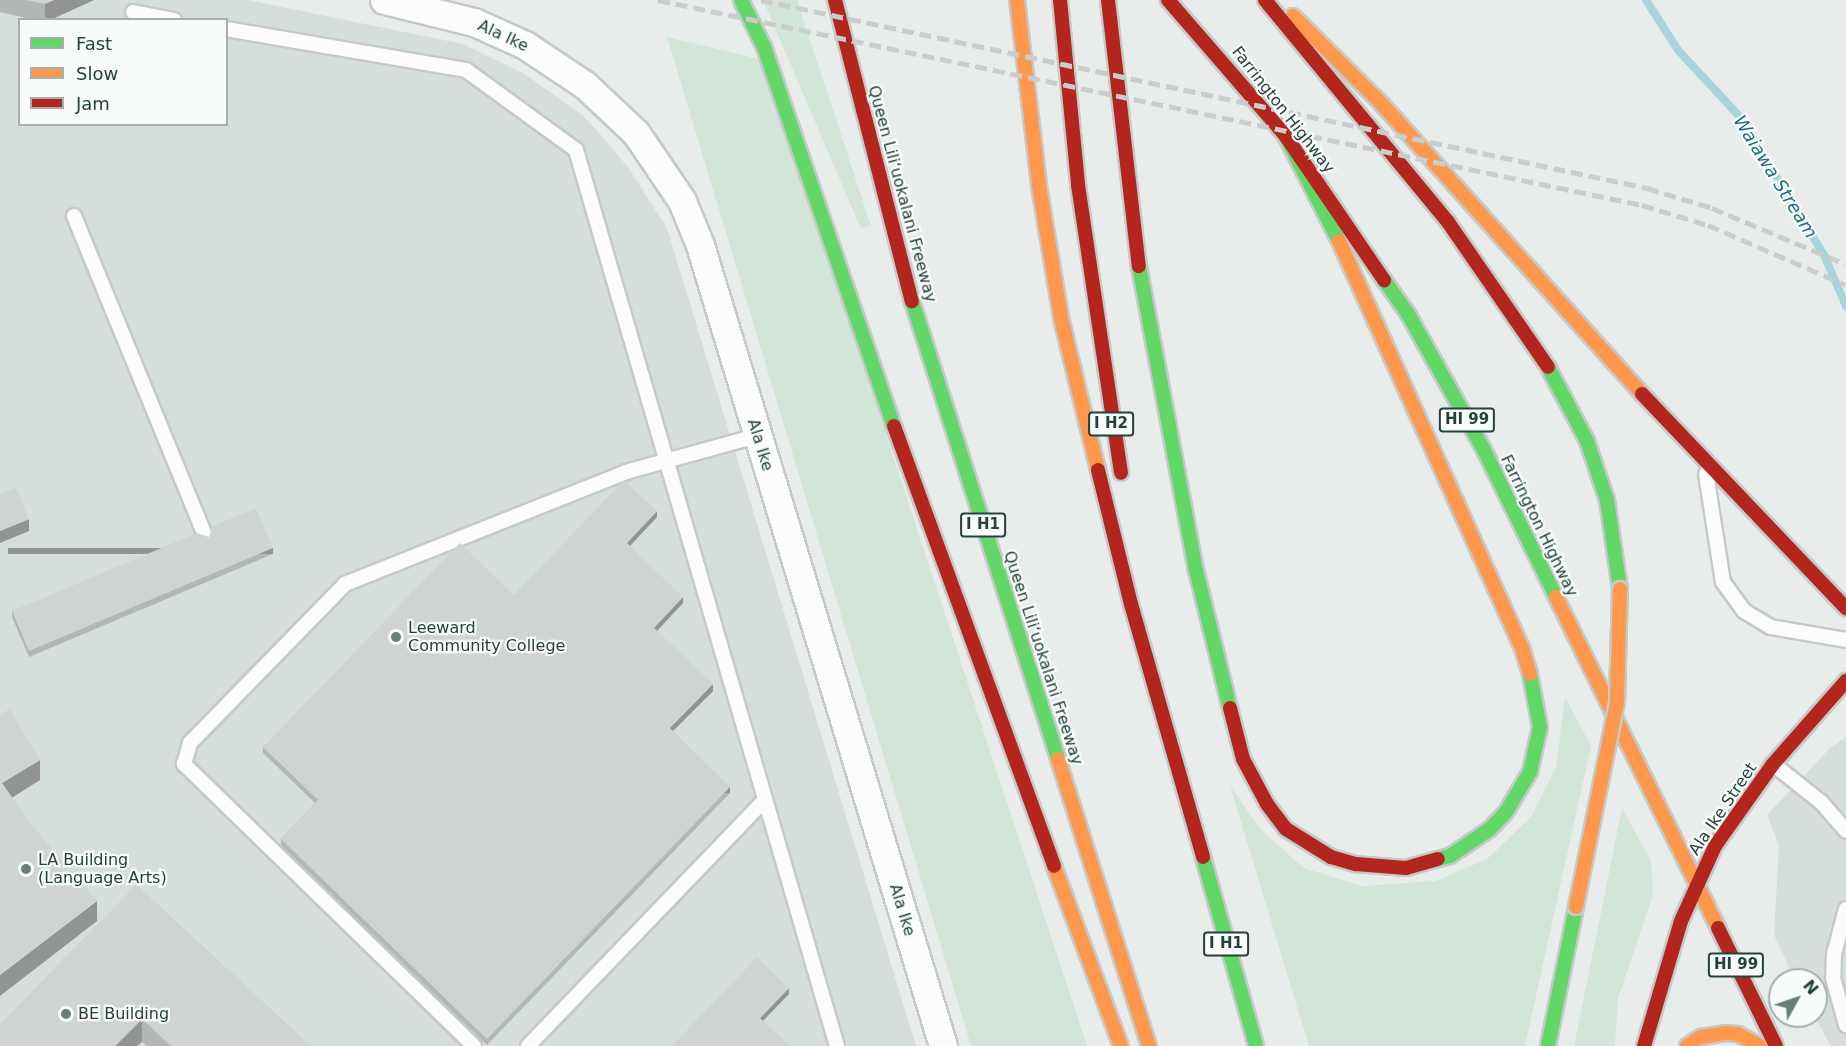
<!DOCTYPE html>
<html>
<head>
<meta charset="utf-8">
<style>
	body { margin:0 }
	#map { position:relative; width:1846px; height:1046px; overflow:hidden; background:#e8edeb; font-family:"DejaVu Sans",sans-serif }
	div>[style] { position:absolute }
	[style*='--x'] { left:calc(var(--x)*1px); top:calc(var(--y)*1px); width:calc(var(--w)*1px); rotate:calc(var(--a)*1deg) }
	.built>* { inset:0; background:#d6dedb }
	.green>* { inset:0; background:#d1e6d8 }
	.stream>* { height:8px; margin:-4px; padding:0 4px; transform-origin:4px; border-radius:4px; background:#a9d4db }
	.roads { filter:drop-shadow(2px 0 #c5cac8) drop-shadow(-2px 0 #c5cac8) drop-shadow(0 2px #c5cac8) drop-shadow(0 -2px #c5cac8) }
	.lane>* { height:14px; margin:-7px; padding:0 7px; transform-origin:7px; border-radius:7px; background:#fcfcfc }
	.street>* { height:27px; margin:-13.5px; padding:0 13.5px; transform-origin:13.5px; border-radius:13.5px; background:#fcfcfc }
	.fast>* { height:14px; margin:-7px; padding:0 7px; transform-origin:7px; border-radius:7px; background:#63d668 }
	.slow>* { height:14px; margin:-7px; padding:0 7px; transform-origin:7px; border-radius:7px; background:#ff974d }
	.jam>* { height:14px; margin:-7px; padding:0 7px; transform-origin:7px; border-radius:7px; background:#b3261e }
	.rail>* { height:4.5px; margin-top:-2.25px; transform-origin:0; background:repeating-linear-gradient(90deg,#c9cdcc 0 12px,transparent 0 18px) }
	.bridges { filter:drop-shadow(2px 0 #c3ccc9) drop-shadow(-2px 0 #c3ccc9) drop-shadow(0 2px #c3ccc9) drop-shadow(0 -2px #c3ccc9) }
	.slow-bridge>* { height:14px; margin:-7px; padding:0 7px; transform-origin:7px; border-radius:7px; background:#ff974d }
	.wall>* { inset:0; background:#b2b6b5 }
	.shaded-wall>* { inset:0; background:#919493; transform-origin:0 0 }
	.building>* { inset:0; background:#cfd4d2 }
	.dots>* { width:16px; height:16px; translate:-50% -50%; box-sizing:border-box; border:3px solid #f7fbf9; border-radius:50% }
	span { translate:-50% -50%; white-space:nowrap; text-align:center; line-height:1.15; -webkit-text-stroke:4.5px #f7fbf9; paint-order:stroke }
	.shield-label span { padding:2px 4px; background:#f7fbf9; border:2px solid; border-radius:4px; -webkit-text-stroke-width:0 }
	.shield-label { font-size:15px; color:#24423a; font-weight:700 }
	.street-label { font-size:16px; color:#24423a }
	.poi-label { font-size:16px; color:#24423a }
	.left { translate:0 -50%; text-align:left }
	.water-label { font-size:18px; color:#1c6f80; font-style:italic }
	.legend { position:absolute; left:18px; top:18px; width:210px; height:108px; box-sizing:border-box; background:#f7fbf9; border:2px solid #a3b1ad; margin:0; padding:8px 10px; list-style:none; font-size:18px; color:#24423a }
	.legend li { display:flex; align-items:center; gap:12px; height:30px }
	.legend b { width:30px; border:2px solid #a3b1ad }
	.north { position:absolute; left:1768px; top:968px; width:60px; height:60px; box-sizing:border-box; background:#f7fbf9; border:2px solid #a3b1ad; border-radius:50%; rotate:50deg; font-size:16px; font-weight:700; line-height:24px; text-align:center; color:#24423a }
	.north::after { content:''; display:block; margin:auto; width:21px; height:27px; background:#697e78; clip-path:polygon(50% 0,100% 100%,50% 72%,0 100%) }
</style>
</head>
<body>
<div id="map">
	<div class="built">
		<div style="clip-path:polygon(evenodd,0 0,248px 0,463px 44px,523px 73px,584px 116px,628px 167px,667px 228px,916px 1046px,0 1046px,0 0,20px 20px,226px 20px,226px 124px,20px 124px,20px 20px)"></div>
		<div style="clip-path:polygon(1846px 737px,1846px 1046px,1831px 1046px,1814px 1016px,1816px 980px,1795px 980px,1774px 935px,1779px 845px,1767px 815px,1829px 749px)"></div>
	</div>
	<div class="green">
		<div style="clip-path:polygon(763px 0,797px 0,871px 226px,861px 229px)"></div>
		<div style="clip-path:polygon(667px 37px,763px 60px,1087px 1046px,971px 1046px)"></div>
		<div style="clip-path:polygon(1565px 697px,1591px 746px,1525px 1046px,1309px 1046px,1230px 786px,1262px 831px,1304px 868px,1361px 886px,1436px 881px,1487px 859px,1531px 817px,1556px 767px)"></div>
		<div style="clip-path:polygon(1622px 808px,1651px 861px,1653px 896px,1618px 998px,1615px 1046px,1574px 1046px)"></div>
	</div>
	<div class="stream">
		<div style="--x:1646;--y:0;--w:59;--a:57.4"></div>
		<div style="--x:1678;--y:50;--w:91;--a:47.2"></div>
		<div style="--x:1740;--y:117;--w:162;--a:58.7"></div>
		<div style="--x:1824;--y:255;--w:56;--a:66.7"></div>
	</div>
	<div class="roads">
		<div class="lane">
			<div style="--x:133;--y:12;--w:42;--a:11"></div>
			<div style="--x:226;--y:29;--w:243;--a:9.7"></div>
			<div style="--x:466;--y:70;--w:136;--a:36"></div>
			<div style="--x:576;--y:150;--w:933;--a:73.76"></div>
			<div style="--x:74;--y:216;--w:345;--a:67.7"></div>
			<div style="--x:1706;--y:474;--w:109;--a:81.1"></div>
			<div style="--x:1723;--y:582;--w:36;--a:54"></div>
			<div style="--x:1744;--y:611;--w:31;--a:31"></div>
			<div style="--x:1771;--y:627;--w:76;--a:9.8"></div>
			<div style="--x:1773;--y:764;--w:61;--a:38.4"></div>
			<div style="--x:1821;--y:802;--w:38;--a:49"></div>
			<div style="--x:1846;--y:909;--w:47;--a:104.9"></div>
			<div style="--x:1834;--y:954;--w:24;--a:92"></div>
			<div style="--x:1833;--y:978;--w:49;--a:74.5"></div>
			<div style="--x:474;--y:1046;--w:405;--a:-135.8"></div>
			<div style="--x:184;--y:764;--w:22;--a:-74"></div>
			<div style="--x:190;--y:743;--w:222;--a:-45.7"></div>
			<div style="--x:345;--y:584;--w:302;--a:-21.7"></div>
			<div style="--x:626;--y:472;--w:136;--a:-15.4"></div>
			<div style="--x:528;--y:1046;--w:340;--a:-46.1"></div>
		</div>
		<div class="street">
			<div style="--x:384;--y:0;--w:93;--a:13.7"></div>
			<div style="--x:474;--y:22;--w:56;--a:24.3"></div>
			<div style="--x:525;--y:45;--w:72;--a:33.7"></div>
			<div style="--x:585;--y:85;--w:70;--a:43.3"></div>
			<div style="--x:636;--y:133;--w:82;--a:55.9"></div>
			<div style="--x:682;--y:201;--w:48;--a:67.8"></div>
			<div style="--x:700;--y:245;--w:837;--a:73.12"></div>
		</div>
		<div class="fast">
			<div style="--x:741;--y:0;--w:52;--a:63.9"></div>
			<div style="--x:764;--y:47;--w:401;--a:71.1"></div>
			<div style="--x:1285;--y:135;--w:119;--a:63"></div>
			<div style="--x:1139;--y:266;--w:309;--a:79.4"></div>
			<div style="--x:1196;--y:570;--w:142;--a:76.2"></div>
			<div style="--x:1384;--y:280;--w:42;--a:54.8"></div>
			<div style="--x:1408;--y:314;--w:156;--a:60.8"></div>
			<div style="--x:1484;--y:450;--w:164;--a:63.9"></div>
			<div style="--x:912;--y:301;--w:481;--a:72.3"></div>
			<div style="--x:1548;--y:367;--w:84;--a:62.2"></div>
			<div style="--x:1587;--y:441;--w:62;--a:71.3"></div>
			<div style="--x:1607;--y:500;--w:90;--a:81.7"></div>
			<div style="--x:1203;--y:857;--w:196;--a:74.3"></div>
			<div style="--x:1438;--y:859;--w:12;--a:-14"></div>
			<div style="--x:1450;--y:856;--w:48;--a:-34"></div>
			<div style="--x:1490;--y:829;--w:23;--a:-47"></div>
			<div style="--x:1506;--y:812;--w:47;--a:-59"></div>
			<div style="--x:1530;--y:772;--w:46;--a:-77.5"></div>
			<div style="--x:1540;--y:727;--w:54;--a:-100.7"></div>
			<div style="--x:1548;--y:1046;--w:142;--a:-78.6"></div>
		</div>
		<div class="slow">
			<div style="--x:1017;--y:0;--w:193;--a:83.2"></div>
			<div style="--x:1040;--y:192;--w:128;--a:80.5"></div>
			<div style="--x:1061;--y:318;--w:156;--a:76.3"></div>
			<div style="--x:1293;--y:16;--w:122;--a:44.7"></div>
			<div style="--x:1380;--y:102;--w:392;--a:48.1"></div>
			<div style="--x:1339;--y:241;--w:449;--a:65.8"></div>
			<div style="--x:1523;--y:651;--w:24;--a:73"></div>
			<div style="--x:1556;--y:597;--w:369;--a:63.9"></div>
			<div style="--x:1058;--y:759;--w:301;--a:72.4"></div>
			<div style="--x:1054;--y:866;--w:192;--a:69.6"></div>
			<div style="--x:1687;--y:1046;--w:17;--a:-33"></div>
			<div style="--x:1701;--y:1037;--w:24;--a:-9"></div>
			<div style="--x:1725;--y:1033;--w:13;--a:4"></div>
			<div style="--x:1738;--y:1034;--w:25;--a:29"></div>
		</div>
		<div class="jam">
			<div style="--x:835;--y:0;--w:311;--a:75.7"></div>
			<div style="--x:1060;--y:0;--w:186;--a:84.4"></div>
			<div style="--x:1078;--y:185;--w:291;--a:81.5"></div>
			<div style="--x:1108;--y:0;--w:268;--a:83.4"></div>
			<div style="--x:1168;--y:0;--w:179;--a:49.1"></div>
			<div style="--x:1285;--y:135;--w:176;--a:55.7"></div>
			<div style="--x:1265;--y:0;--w:288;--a:50.5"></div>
			<div style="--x:1448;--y:222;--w:176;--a:55.4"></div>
			<div style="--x:1642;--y:394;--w:296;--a:46.4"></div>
			<div style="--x:894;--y:426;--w:468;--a:70"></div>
			<div style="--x:1098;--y:470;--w:138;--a:76.2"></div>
			<div style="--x:1131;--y:604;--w:263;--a:74.1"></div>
			<div style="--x:1230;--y:708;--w:53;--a:75.7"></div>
			<div style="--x:1243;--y:759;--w:51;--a:61.9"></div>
			<div style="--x:1267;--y:804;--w:31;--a:53"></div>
			<div style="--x:1286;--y:829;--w:53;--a:31.9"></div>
			<div style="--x:1331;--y:857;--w:26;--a:16"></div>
			<div style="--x:1356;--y:864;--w:50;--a:4.6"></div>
			<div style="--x:1406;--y:868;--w:33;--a:-16"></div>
			<div style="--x:1718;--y:928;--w:131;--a:63.8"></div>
			<div style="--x:1644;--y:1046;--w:130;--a:-73.5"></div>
			<div style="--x:1681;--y:921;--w:82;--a:-65.6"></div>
			<div style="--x:1715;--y:846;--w:100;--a:-54.7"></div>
			<div style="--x:1773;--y:764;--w:111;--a:-48.7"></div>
		</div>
	</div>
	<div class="rail">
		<div style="--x:658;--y:0;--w:1005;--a:11.77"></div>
		<div style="--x:1642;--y:205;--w:69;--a:16.9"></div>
		<div style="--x:1708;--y:225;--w:150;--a:23.5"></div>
		<div style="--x:761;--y:0;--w:906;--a:11.98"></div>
		<div style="--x:1647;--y:188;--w:68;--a:17.1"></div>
		<div style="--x:1712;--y:208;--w:145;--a:22.7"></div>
	</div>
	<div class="bridges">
		<div class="slow-bridge">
			<div style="--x:1576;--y:907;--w:209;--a:-78.7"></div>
			<div style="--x:1617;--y:702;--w:113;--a:-88.5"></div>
		</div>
	</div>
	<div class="wall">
		<div style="clip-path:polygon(0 0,94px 0,50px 20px,35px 20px,0 12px)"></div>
		<div style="clip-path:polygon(657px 517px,630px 546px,683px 603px,657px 631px,713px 691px,673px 731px,730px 793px,487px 1045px,281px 845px,281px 839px,315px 803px,263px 753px,263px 747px,514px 595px)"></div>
		<div style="clip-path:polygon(209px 537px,273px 554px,29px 657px,12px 617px,12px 611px)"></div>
		<div style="clip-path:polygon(136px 885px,310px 1046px,147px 1046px,142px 1042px)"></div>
	</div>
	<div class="shaded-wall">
		<div style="clip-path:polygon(54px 0,94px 0,50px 20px,45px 20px,45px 4px)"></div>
		<div style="clip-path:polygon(657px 511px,657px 517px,627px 549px,627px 543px)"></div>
		<div style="clip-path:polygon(29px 519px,29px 531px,0 543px,0 531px)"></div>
		<div style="left:273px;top:548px;width:6px;height:265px;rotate:90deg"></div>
		<div style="clip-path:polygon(683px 597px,683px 603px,654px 634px,654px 628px)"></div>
		<div style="clip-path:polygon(713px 684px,713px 691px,670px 734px,670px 728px)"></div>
		<div style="clip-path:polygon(40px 760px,40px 780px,2px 804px,2px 783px)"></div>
		<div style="left:730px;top:787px;width:6px;height:350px;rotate:90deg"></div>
		<div style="clip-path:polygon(97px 901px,97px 921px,0 996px,0 975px)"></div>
		<div style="clip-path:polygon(789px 988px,789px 994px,760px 1024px,760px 1018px)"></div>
		<div style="clip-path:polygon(142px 1019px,142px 1042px,137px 1046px,115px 1046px)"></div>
	</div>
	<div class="building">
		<div style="clip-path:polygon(26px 0,54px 0,45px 4px)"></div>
		<div style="clip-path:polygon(624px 480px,657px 511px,627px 543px,683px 597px,654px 628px,713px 684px,670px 728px,730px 787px,487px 1039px,281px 839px,318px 800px,263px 747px,460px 543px,514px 595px)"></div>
		<div style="clip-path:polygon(16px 488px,29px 519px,0 531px,0 494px)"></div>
		<div style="clip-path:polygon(256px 508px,273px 548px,29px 651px,12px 611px,197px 533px,209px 537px,213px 526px)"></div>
		<div style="clip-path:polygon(10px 709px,40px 760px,2px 783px,32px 825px,97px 901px,0 975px,0 714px)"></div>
		<div style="clip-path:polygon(136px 885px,310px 1046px,171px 1046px,142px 1019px,115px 1046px,0 1046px,0 1024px)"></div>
		<div style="clip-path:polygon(757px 957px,789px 988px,760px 1018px,790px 1046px,672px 1046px)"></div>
	</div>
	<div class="dots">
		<div style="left:396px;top:637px;background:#697e78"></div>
		<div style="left:26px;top:869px;background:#697e78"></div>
		<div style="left:66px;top:1014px;background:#697e78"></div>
	</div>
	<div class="shield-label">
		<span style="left:1467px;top:420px">HI 99</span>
		<span style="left:1111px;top:424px">I H2</span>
		<span style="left:983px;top:525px">I H1</span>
		<span style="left:1226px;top:944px">I H1</span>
		<span style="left:1736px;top:965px">HI 99</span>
	</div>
	<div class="street-label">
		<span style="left:503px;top:36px;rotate:25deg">Ala Ike</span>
		<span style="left:1283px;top:110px;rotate:52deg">Farrington Highway</span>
		<span style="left:902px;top:194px;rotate:75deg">Queen Liliʻuokalani Freeway</span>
		<span style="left:760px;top:445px;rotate:73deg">Ala Ike</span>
		<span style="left:1539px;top:526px;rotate:64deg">Farrington Highway</span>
		<span style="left:1043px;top:658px;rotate:72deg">Queen Liliʻuokalani Freeway</span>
		<span style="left:1723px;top:809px;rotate:-56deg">Ala Ike Street</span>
		<span style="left:902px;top:910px;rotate:73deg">Ala Ike</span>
	</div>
	<div class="poi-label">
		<span class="left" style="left:408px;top:637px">Leeward<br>Community College</span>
		<span class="left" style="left:38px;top:869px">LA Building<br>(Language Arts)</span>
		<span class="left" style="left:78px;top:1014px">BE Building</span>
	</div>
	<div class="water-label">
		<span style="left:1775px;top:177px;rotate:58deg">Waiawa Stream</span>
	</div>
	<ul class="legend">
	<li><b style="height:8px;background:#63d668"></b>Fast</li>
	<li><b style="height:8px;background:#ff974d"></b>Slow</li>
	<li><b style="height:8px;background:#b3261e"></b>Jam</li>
	</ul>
	<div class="north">N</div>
</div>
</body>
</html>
